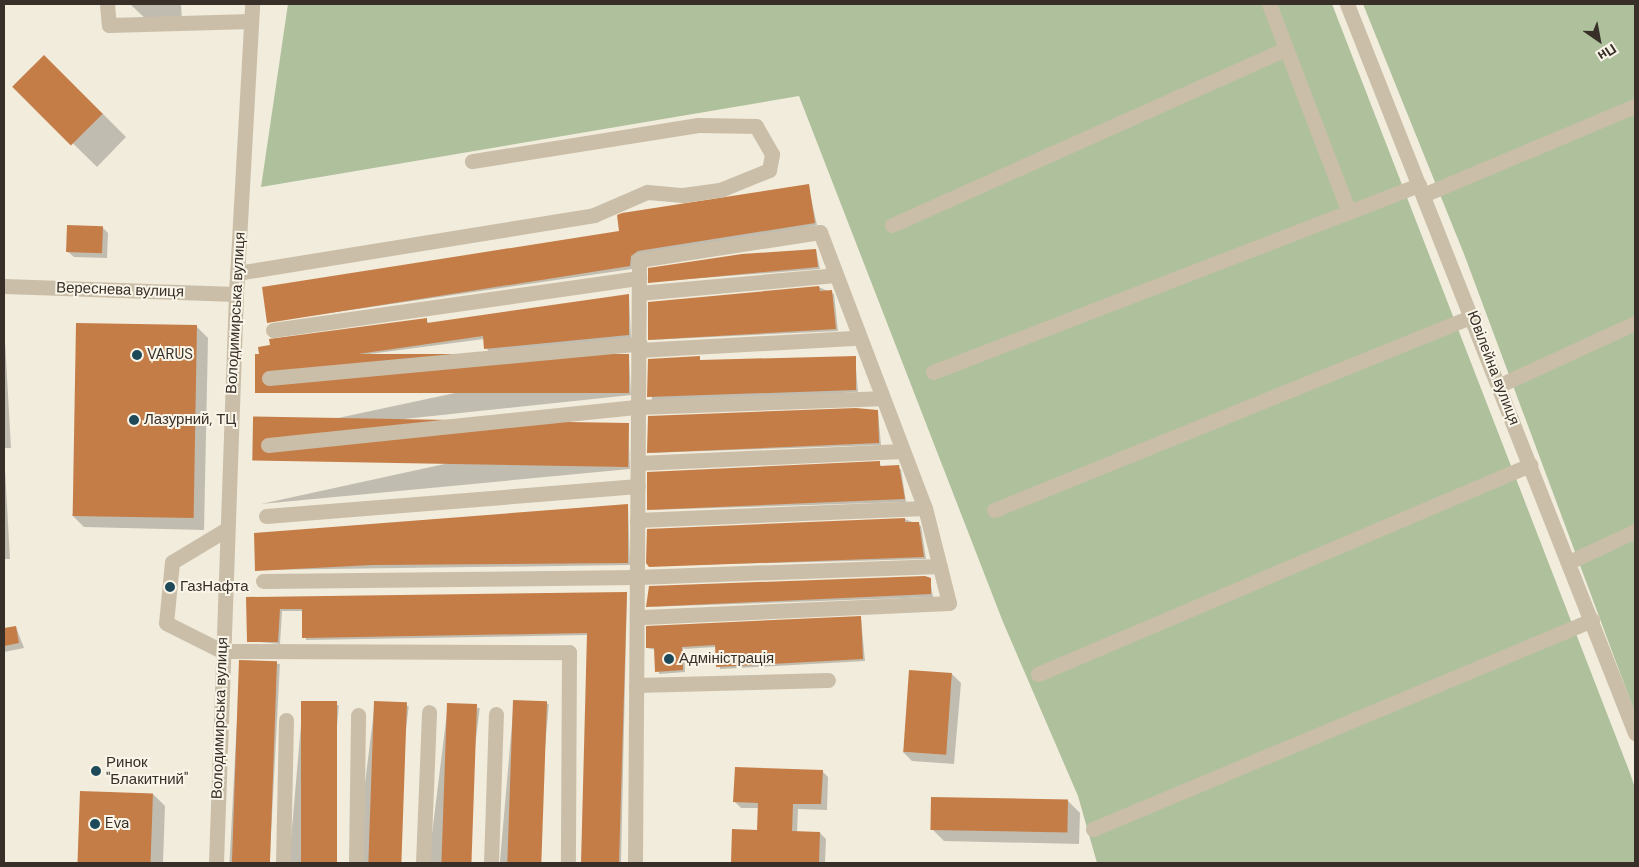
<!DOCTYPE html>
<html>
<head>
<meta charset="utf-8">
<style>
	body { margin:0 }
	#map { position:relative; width:1639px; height:867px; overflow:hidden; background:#f2ecdc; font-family:"DM Sans",sans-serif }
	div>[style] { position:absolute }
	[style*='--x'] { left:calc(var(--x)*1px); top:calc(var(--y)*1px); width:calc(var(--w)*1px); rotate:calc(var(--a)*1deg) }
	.green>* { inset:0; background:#aec19c }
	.shadow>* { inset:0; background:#0003; transform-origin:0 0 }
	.building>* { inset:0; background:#c57d47; transform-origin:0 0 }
	.minor>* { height:15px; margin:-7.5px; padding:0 7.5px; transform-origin:7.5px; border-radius:7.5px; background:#cabea8 }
	.dots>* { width:14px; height:14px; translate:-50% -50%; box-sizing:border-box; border:2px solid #f9f5e8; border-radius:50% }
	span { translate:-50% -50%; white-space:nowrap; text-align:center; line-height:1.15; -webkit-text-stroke:4px #f9f5e8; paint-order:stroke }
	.street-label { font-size:15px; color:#372f28 }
	.poi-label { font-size:15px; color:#372f28 }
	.left { translate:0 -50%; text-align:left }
	.frame { position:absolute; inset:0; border:5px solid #372f28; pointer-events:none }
	.north { position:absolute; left:1574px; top:15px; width:50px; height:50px; -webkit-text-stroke:4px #f9f5e8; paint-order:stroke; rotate:147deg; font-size:14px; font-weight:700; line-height:20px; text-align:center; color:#372f28 }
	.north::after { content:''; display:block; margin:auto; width:18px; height:22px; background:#372f28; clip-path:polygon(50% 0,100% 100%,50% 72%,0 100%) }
</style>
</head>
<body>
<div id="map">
	<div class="green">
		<div style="clip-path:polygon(288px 4px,1332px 4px,1630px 773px,1635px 788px,1635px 863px,1097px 863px,1078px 796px,1003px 622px,799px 96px,261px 187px)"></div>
		<div style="clip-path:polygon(1363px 4px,1635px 4px,1635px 713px,1464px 254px)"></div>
	</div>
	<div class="shadow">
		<div style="clip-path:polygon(130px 4px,181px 4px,182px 22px,151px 24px)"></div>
		<div style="clip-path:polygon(39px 110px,102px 113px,126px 137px,97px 167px)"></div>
		<div style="clip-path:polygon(808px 185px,817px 225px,632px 269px,268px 322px)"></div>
		<div style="clip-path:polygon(102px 227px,108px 233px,107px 258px,74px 257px,68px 252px)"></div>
		<div style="clip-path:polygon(816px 250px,820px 269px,649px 282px)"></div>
		<div style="clip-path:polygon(819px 287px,834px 294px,838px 331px,649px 340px)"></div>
		<div style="clip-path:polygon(629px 295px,631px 338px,488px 351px,484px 339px,262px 368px,272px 346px,426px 319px,429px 324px)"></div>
		<div style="clip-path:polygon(196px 326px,208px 338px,204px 530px,84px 527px,72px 515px)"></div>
		<div style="clip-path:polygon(4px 340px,5px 341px,11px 448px,4px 448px)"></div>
		<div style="clip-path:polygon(629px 356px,631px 395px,263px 434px)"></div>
		<div style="left:855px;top:357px;width:35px;height:206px;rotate:85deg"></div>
		<div style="clip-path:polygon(878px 413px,881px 445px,648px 453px)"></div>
		<div style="clip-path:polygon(628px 424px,630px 469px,261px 504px)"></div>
		<div style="clip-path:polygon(4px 451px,10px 559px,4px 559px)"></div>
		<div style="clip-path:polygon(879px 463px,882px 467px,901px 469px,906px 502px,648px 510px)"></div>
		<div style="clip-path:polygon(628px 505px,630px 565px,256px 570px)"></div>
		<div style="clip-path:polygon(905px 519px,921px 526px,926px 559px,650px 566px)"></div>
		<div style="clip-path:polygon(930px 579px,933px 597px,647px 607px)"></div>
		<div style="clip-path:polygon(627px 593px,621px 863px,582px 863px,589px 635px,306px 640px,304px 611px,282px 611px,280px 644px,248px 641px,248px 599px)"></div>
		<div style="clip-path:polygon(861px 618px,865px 661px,720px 669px,716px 647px,684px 649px,685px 672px,659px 674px,656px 650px,647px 648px)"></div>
		<div style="clip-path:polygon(16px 627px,24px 648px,4px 652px,4px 629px)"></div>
		<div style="left:240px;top:662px;width:40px;height:201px;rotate:3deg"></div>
		<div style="clip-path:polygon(952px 674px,961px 683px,954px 764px,912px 761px,903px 752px)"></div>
		<div style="left:514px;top:701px;width:35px;height:162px;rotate:5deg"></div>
		<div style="left:303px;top:702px;width:36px;height:161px;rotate:5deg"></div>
		<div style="left:375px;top:702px;width:34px;height:161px;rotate:7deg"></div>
		<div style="left:448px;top:704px;width:32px;height:159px;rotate:7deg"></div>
		<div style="clip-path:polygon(822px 771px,828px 777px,827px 810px,798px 809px,797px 832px,820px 833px,826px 839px,825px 863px,733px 863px,758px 832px,759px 808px,741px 808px,735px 802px)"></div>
		<div style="clip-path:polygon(81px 792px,153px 794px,165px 806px,163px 863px,79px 863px)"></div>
		<div style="clip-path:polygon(1068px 801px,1080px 813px,1079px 844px,944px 841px,932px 829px)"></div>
	</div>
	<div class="building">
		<div style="left:44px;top:55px;width:83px;height:45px;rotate:45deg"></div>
		<div style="clip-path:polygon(809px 184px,815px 223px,638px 251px,631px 256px,630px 266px,267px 323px,262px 287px,619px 231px,617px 215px,622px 213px)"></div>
		<div style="left:67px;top:225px;width:36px;height:27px;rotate:2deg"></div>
		<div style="clip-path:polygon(816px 249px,818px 267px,648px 283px,648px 268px,742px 254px)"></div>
		<div style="clip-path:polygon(819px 286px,820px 291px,832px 290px,836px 329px,648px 340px,648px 302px)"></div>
		<div style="clip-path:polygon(629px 294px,629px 335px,484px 349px,483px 336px,261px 368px,258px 347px,270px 345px,269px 339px,427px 318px,427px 323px)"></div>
		<div style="left:76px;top:323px;width:121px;height:193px;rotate:1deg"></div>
		<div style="left:629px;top:354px;width:39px;height:374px;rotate:90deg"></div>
		<div style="clip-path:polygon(700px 356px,700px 360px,856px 356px,856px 390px,647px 397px,648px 359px)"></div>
		<div style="clip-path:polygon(856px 408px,878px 410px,879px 443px,647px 453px,648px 416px)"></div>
		<div style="left:629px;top:423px;width:44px;height:376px;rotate:91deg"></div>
		<div style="clip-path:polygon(880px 461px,880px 466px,899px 465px,905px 499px,647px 510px,647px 472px)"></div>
		<div style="clip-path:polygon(628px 504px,628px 563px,372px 565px,255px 571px,254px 533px)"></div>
		<div style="clip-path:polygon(905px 518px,905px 522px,919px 522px,924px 557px,649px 567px,646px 563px,647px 529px)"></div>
		<div style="clip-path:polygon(925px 576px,931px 578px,931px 594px,646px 607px,649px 586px)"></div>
		<div style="clip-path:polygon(627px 592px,619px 863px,581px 863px,587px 633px,302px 638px,302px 609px,280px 609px,278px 642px,247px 642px,246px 597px)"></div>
		<div style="clip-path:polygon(861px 616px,863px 659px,716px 667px,715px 645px,682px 647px,683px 670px,655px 672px,654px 648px,646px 648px,646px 626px)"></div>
		<div style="clip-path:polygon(16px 626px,19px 643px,4px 646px,4px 628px)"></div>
		<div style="left:239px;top:660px;width:38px;height:203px;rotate:2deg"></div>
		<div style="left:909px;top:670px;width:43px;height:82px;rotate:4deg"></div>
		<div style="left:513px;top:700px;width:34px;height:163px;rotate:2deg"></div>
		<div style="left:301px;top:701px;width:36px;height:162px"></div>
		<div style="left:374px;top:701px;width:33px;height:162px;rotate:2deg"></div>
		<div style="left:447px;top:703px;width:30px;height:160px;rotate:2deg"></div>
		<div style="clip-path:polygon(735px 767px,823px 770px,821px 804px,793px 804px,792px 831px,820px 832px,819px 863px,731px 863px,732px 829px,757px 830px,758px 803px,733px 802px)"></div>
		<div style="left:80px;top:791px;width:73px;height:72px;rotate:2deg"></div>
		<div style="left:931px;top:797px;width:137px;height:33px;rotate:1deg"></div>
	</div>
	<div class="minor">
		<div style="--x:107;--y:4;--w:21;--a:85"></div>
		<div style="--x:109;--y:25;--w:142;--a:-1.6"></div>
		<div style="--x:1269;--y:4;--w:223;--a:69"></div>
		<div style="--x:1347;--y:4;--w:784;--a:68.44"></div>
		<div style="--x:1423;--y:195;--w:230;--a:-22.8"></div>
		<div style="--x:892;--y:225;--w:431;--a:-24.1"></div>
		<div style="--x:237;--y:273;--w:362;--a:-9.2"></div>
		<div style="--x:594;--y:215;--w:58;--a:-23.5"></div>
		<div style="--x:647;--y:192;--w:36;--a:5"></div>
		<div style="--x:683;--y:195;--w:37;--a:-8"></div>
		<div style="--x:720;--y:190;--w:53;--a:-22.2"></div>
		<div style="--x:769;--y:170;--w:16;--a:-79"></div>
		<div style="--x:772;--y:154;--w:32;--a:-120"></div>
		<div style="--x:756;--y:126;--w:58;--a:-179"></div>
		<div style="--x:698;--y:125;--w:229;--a:170.9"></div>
		<div style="--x:4;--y:286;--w:232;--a:2"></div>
		<div style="--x:639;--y:293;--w:197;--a:-5.2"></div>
		<div style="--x:273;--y:330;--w:370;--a:-8.1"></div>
		<div style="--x:639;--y:350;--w:218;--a:-3.2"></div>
		<div style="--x:933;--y:372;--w:521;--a:-21.05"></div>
		<div style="--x:269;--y:378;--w:372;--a:-5.3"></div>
		<div style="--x:1500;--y:385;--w:149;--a:-24.7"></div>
		<div style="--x:268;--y:445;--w:372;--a:-5.9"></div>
		<div style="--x:638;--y:407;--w:242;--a:-2.1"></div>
		<div style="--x:638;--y:463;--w:264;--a:-2.6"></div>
		<div style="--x:994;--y:510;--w:517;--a:-22.05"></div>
		<div style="--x:266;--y:516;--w:373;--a:-4.6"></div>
		<div style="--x:637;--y:520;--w:288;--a:-2.4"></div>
		<div style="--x:227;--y:529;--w:64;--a:149"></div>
		<div style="--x:172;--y:562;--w:61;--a:95.6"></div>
		<div style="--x:166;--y:623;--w:63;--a:26.6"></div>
		<div style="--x:222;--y:651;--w:347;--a:0.2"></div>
		<div style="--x:569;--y:652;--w:211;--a:90.3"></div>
		<div style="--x:1569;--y:562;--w:73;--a:-25.2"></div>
		<div style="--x:263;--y:581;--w:374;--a:-0.6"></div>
		<div style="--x:637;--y:577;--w:303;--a:-2.1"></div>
		<div style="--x:1038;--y:674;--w:535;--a:-23.02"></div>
		<div style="--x:636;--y:685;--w:192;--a:-1.5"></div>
		<div style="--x:1093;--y:829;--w:541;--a:-22.73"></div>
		<div style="--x:216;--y:863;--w:569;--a:-87.99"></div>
		<div style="--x:236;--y:294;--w:290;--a:-86.8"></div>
		<div style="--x:283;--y:863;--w:143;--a:-88.8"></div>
		<div style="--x:356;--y:863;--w:148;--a:-89.2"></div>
		<div style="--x:423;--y:863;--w:151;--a:-87.7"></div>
		<div style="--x:491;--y:863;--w:149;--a:-88.1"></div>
		<div style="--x:635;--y:863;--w:603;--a:-89.62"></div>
		<div style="--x:639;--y:260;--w:183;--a:-8.8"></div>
		<div style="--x:820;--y:232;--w:295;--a:69.2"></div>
		<div style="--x:925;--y:508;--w:98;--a:75.8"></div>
		<div style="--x:949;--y:603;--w:312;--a:177.4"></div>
	</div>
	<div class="dots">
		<div style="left:137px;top:355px;background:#1e4958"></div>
		<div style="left:134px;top:420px;background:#1e4958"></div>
		<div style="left:170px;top:587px;background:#1e4958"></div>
		<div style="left:669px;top:659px;background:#1e4958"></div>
		<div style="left:96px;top:771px;background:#1e4958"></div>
		<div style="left:95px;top:824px;background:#1e4958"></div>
	</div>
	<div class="street-label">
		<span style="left:120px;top:290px;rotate:2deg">Вереснева вулиця</span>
		<span style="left:236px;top:313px;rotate:-87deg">Володимирська вулиця</span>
		<span style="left:1493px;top:368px;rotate:69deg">Ювілейна вулиця</span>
		<span style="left:220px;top:718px;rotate:-88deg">Володимирська вулиця</span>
	</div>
	<div class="poi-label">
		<span class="left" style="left:147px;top:355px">VARUS</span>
		<span class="left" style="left:144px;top:420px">Лазурний, ТЦ</span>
		<span class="left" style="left:180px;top:587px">ГазНафта</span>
		<span class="left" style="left:679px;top:659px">Адміністрація</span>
		<span class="left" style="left:106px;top:771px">Ринок<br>"Блакитний"</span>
		<span class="left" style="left:105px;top:824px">Eva</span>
	</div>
	<div class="frame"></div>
	<div class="north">Пн</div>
</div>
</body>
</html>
